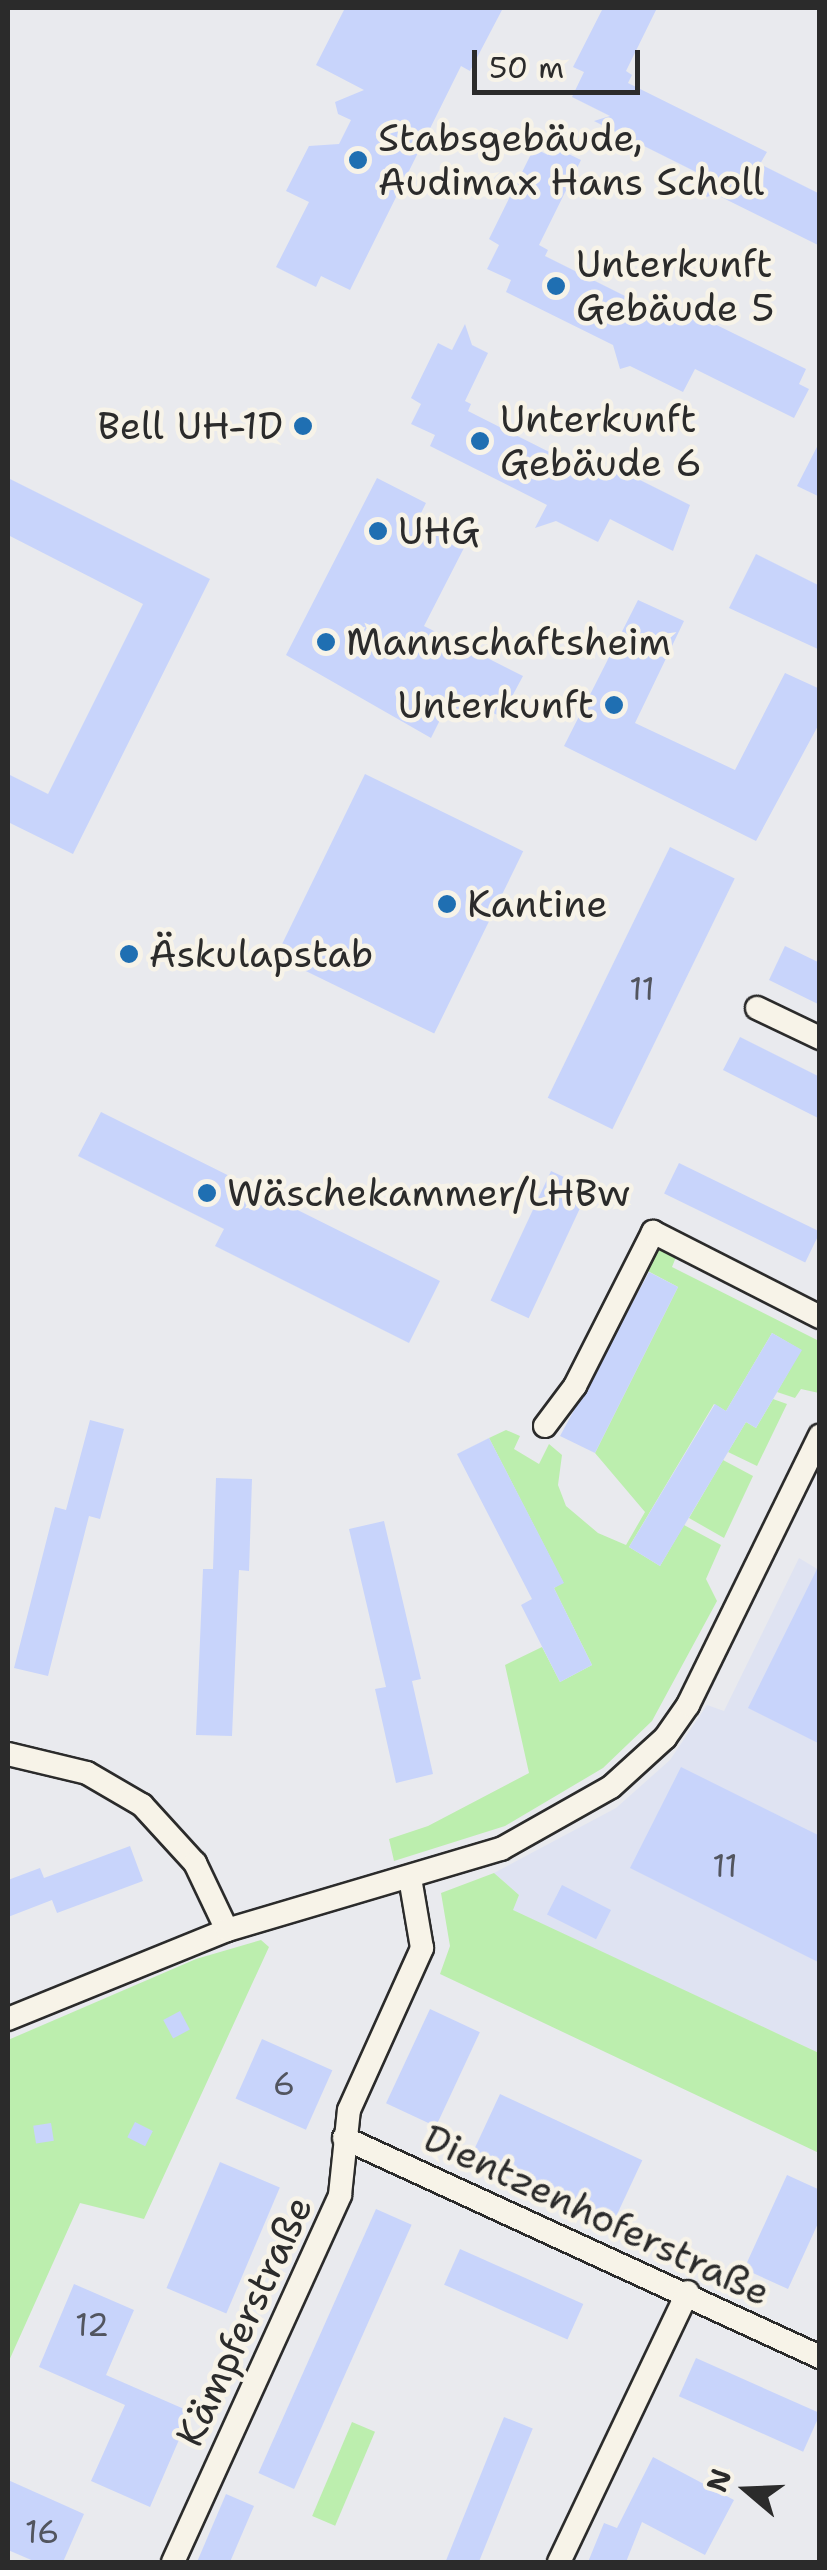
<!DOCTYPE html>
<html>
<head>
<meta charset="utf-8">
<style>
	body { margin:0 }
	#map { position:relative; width:827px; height:2570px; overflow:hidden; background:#e9eaee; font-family:"Shantell Sans",sans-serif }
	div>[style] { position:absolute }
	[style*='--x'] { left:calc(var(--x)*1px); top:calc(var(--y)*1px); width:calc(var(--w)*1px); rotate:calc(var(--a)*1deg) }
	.built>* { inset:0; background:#dfe3f2 }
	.green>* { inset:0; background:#bceeae; transform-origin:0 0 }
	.building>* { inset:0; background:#c8d4fb; transform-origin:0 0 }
	.roads { filter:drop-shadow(2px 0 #2b2b2b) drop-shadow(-2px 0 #2b2b2b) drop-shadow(0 2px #2b2b2b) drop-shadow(0 -2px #2b2b2b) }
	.minor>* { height:22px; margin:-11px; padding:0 11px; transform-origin:11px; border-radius:11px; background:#f7f3e8 }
	.dots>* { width:28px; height:28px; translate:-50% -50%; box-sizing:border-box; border:5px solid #f7f3e8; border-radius:50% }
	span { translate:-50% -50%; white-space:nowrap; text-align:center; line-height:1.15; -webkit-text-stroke:9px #f7f3e8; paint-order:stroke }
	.number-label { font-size:32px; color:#52555f }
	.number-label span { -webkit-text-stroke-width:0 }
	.poi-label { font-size:38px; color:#2b2b2b }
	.left { translate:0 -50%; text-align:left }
	.right { translate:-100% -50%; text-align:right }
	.street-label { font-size:38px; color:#2b2b2b }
	.frame { position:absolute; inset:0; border:10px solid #2b2b2b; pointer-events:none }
	.north { position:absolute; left:697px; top:2440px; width:100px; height:100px; -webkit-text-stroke:8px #f7f3e8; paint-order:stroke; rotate:289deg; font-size:28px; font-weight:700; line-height:40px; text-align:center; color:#2b2b2b }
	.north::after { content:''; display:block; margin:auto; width:35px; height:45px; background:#2b2b2b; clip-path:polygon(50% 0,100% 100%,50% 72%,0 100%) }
	.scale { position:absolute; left:472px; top:50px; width:168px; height:45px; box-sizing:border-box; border:5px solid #2b2b2b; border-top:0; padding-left:12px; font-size:30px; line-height:35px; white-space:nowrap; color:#2b2b2b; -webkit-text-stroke:8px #f7f3e8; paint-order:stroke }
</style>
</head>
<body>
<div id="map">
	<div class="built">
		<div style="clip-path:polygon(799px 1558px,819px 1570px,819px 2053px,512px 1910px,519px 1895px,494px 1873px,616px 1808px,670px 1760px,707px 1705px,724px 1711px)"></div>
	</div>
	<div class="green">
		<div style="clip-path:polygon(659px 1250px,678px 1252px,672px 1267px,819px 1341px,819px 1393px,801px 1389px,795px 1398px,777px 1392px,801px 1350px,772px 1333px,726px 1411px,714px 1404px,629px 1547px,660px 1566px,684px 1525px,721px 1545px,706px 1579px,717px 1601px,652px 1721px,603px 1768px,505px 1826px,394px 1861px,389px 1839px,428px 1826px,529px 1773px,505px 1665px,542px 1647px,560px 1682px,592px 1665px,554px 1588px,563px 1582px,489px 1438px,506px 1430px,520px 1436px,514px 1449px,539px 1464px,549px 1444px,562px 1455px,558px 1485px,566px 1506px,598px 1533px,626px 1545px,645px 1512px,595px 1453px,678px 1287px,644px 1269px)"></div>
		<div style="clip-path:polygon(773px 1399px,787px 1404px,757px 1466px,728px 1452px,746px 1422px,756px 1428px)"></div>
		<div style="clip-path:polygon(723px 1460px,753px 1476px,724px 1538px,689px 1518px)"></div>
		<div style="clip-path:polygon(494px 1873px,519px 1895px,513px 1910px,819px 2053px,819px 2153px,440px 1974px,450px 1946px,441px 1893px)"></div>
		<div style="clip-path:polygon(261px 1940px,269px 1947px,144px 2219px,80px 2203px,8px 2363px,8px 2040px,196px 1959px)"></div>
		<div style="left:352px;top:2422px;width:25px;height:102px;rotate:23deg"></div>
	</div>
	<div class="building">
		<div style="clip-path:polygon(345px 8px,503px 8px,470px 71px,461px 66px,350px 290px,321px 276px,316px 287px,276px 267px,309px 202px,286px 191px,309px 146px,339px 144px,351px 120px,338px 114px,335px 102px,364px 90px,316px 65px)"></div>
		<div style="clip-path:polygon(603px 8px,657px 8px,626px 71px,632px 75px,628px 83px,767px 152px,760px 164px,820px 194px,820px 246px,715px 194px,704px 198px,696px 172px,594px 121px,610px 116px,572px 97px,584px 72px,573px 67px)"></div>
		<div style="clip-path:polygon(552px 146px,581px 160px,539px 245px,548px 250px,545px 256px,681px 324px,688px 311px,806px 369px,799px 384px,809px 389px,794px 418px,695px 369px,683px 392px,630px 366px,620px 369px,613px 345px,506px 292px,511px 280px,487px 269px,499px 245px,489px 239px,534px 148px,548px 155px)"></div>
		<div style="clip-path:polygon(465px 324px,472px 345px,488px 353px,465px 401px,471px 404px,468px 411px,605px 480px,612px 466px,690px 505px,673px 551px,610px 519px,598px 542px,556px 521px,535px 528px,547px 505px,430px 446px,435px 435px,411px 424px,421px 404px,411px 398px,438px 343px,452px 350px)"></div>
		<div style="clip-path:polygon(820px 441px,820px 497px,797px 486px)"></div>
		<div style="clip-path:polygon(8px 478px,210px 579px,73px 854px,8px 822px,8px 774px,48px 794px,143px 604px,8px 535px)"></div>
		<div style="clip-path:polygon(377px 478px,426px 503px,419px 517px,467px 542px,424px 626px,523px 676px,501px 717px,478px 705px,472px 716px,448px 704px,431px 738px,286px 655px)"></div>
		<div style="clip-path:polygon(756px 554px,820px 586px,820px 650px,729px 608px)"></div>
		<div style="clip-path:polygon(638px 600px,684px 621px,635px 723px,735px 770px,785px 673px,820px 689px,820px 722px,756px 841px,564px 746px)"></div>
		<div style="left:365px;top:774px;width:176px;height:203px;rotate:26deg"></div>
		<div style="left:670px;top:847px;width:72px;height:279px;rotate:26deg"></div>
		<div style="clip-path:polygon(785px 946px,820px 963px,820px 1005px,769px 980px)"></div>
		<div style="clip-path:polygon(740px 1037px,820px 1077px,820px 1119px,723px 1070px)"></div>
		<div style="clip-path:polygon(101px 1112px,440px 1281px,409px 1343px,215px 1246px,224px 1229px,78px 1156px)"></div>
		<div style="left:679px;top:1163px;width:157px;height:34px;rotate:26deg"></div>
		<div style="left:551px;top:1171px;width:42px;height:143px;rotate:25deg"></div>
		<div style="clip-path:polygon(649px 1272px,678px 1287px,595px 1453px,560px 1436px)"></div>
		<div style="clip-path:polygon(772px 1333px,802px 1350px,756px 1428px,746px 1422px,660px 1566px,629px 1547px,715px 1404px,726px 1411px)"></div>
		<div style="clip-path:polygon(90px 1420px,124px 1429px,100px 1519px,89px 1516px,48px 1676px,14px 1668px,55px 1507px,66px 1510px)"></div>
		<div style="clip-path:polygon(489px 1438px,564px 1583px,554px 1588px,592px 1665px,560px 1682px,521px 1605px,532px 1599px,457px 1454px)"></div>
		<div style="clip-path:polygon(216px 1478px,252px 1479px,249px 1571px,239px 1570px,232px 1736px,196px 1735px,203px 1569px,213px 1569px)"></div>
		<div style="clip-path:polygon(384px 1521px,421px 1679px,412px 1681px,433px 1774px,396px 1783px,375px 1689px,386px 1687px,349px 1529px)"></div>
		<div style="clip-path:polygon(820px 1563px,820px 1744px,748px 1708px)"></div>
		<div style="clip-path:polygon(681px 1767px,820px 1836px,820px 1963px,630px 1868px)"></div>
		<div style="clip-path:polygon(130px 1846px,143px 1881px,57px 1913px,52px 1900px,8px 1917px,8px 1880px,40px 1868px,44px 1878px)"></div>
		<div style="left:562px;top:1885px;width:55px;height:33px;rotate:27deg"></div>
		<div style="left:430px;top:2009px;width:55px;height:104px;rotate:25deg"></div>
		<div style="left:180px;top:2011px;width:21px;height:19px;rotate:62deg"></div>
		<div style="left:262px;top:2039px;width:77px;height:65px;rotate:24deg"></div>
		<div style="left:500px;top:2094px;width:157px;height:65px;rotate:25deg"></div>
		<div style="left:135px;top:2122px;width:20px;height:17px;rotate:27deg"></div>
		<div style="left:51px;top:2123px;width:18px;height:18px;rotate:81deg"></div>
		<div style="left:220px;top:2162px;width:65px;height:137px;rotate:23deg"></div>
		<div style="clip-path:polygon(787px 2175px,820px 2190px,820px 2219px,788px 2289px,744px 2269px)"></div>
		<div style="left:376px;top:2209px;width:39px;height:289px;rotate:24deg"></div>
		<div style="left:460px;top:2249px;width:135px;height:39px;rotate:24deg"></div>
		<div style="clip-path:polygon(74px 2284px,134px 2310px,106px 2375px,191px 2412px,150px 2507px,91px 2481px,125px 2405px,39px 2367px)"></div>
		<div style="left:696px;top:2358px;width:136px;height:42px;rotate:24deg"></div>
		<div style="left:504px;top:2417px;width:31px;height:158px;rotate:22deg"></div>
		<div style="clip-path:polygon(653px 2457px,734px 2500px,705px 2555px,642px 2522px,626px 2562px,588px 2562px,604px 2523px,617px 2528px)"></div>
		<div style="clip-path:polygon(8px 2480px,84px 2514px,63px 2562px,36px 2562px,8px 2550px)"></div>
		<div style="clip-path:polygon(226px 2494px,254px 2506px,230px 2562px,197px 2562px)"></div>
	</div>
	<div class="roads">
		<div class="minor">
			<div style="--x:757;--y:1008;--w:70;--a:25.5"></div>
			<div style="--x:545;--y:1426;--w:50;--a:-53.1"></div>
			<div style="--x:575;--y:1386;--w:173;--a:-63.1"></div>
			<div style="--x:653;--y:1232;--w:187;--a:27"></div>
			<div style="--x:8;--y:1754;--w:81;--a:13.5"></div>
			<div style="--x:87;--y:1773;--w:64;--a:30.2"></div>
			<div style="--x:142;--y:1805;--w:79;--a:47.6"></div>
			<div style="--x:195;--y:1863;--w:74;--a:64.5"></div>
			<div style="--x:8;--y:2019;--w:236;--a:-22.1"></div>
			<div style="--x:227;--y:1930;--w:286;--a:-16.5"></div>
			<div style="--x:501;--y:1849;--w:126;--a:-29.4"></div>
			<div style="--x:611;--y:1787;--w:73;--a:-42.2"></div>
			<div style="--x:665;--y:1738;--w:40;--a:-55.1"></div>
			<div style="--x:688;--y:1705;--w:300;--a:-63.9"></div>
			<div style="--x:344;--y:2138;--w:524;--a:24.71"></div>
			<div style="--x:173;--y:2562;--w:403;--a:-65.5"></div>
			<div style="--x:340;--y:2195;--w:85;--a:-84"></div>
			<div style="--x:349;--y:2110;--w:178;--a:-65.7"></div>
			<div style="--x:422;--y:1948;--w:71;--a:-99.7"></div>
			<div style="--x:559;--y:2562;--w:299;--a:-64.5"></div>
		</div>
	</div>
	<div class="dots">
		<div style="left:358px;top:160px;background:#1f6fb2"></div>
		<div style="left:556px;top:286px;background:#1f6fb2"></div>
		<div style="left:303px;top:426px;background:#1f6fb2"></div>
		<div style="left:480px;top:441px;background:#1f6fb2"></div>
		<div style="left:378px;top:531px;background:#1f6fb2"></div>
		<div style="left:326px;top:642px;background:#1f6fb2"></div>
		<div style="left:614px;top:705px;background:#1f6fb2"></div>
		<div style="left:447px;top:904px;background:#1f6fb2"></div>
		<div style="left:129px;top:954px;background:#1f6fb2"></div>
		<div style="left:207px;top:1193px;background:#1f6fb2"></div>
	</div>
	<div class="number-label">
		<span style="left:642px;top:989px">11</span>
		<span style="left:725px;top:1866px">11</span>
		<span style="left:284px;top:2084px">6</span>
		<span style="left:92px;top:2325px">12</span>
		<span style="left:42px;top:2532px">16</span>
	</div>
	<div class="poi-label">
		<span class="left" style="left:378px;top:160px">Stabsgebäude,<br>Audimax Hans Scholl</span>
		<span class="left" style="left:576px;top:286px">Unterkunft<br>Gebäude 5</span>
		<span class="left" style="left:500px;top:441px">Unterkunft<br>Gebäude 6</span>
		<span class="right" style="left:283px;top:426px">Bell UH-1D</span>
		<span class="left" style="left:398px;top:531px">UHG</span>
		<span class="left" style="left:346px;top:642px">Mannschaftsheim</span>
		<span class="right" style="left:594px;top:705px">Unterkunft</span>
		<span class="left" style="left:467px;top:904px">Kantine</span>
		<span class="left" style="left:149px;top:954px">Äskulapstab</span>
		<span class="left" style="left:227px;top:1193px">Wäschekammer/LHBw</span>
	</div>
	<div class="street-label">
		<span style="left:597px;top:2215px;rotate:25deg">Dientzenhoferstraße</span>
		<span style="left:244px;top:2321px;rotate:-65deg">Kämpferstraße</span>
	</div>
	<div class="frame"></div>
	<div class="north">N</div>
	<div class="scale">50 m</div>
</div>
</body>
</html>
